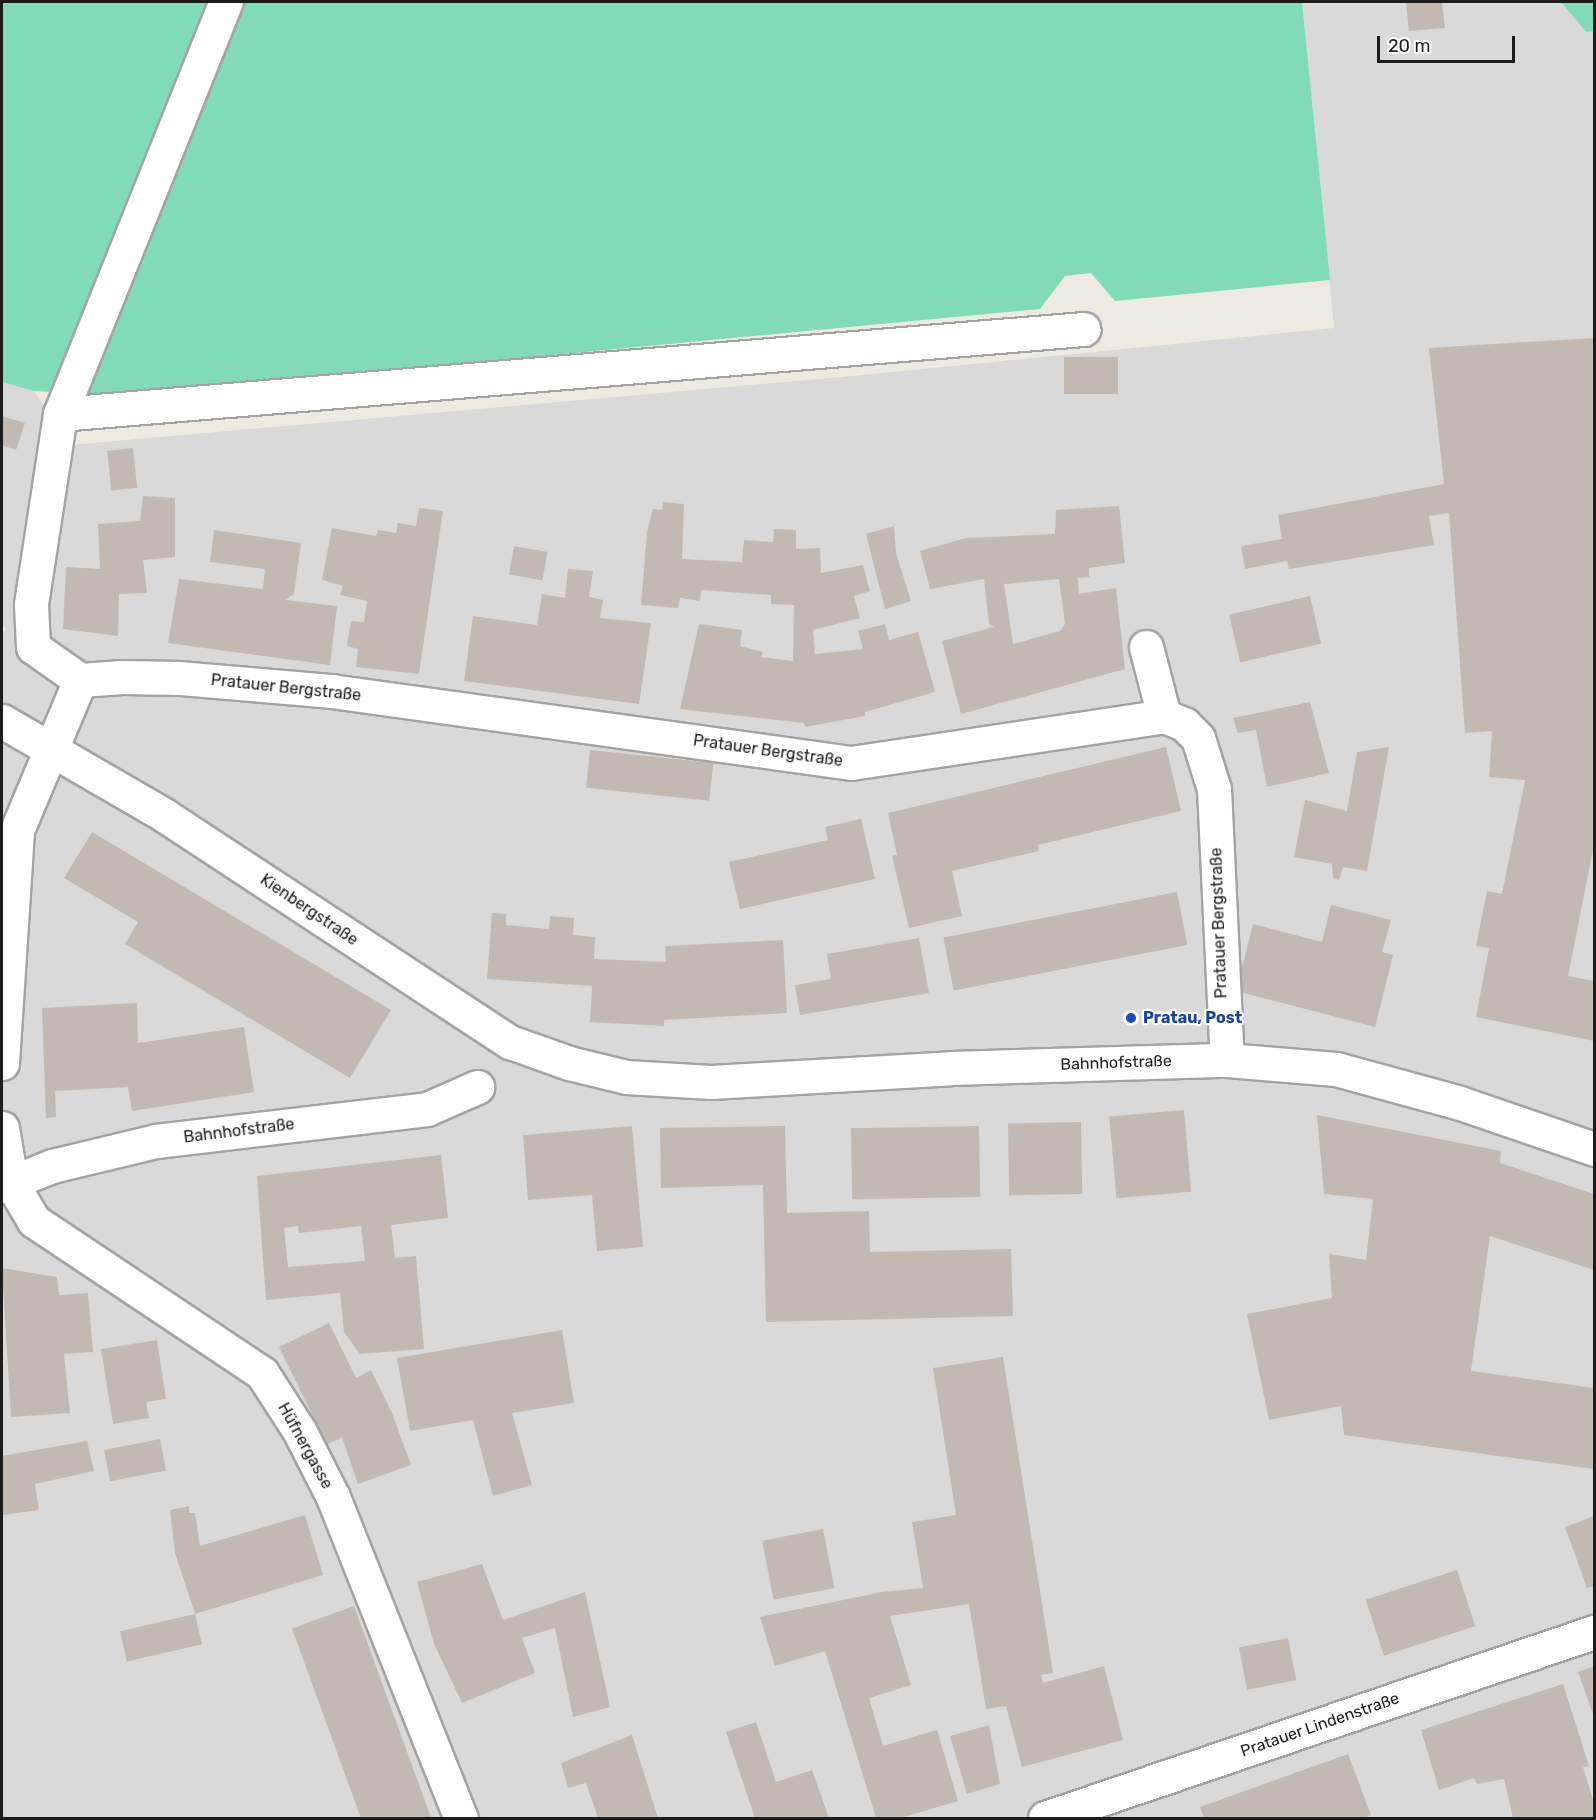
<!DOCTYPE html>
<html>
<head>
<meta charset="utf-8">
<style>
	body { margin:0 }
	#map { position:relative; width:1596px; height:1820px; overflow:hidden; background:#edeae2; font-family:Rubik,sans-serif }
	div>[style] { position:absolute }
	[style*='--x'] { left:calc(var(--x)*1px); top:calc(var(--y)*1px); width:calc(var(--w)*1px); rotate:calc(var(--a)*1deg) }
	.residential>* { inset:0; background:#dad9d9 }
	.pitch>* { inset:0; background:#82dbb8 }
	.building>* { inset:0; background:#c2b9b2; transform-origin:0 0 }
	.roads { filter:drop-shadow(2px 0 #a3a3a3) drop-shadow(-2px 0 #a3a3a3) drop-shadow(0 2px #a3a3a3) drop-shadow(0 -2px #a3a3a3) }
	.minor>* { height:33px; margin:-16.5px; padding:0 16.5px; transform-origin:16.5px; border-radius:16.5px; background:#fff }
	.dots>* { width:16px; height:16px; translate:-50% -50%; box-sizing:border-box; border:3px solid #fff; border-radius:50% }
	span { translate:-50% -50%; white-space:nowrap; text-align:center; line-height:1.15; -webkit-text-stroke:4.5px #fff; paint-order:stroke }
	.street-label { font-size:16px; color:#1c1c1c }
	.transit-label { font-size:16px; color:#164399; font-weight:700 }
	.left { translate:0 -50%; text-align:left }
	.frame { position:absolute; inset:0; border:3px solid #1c1c1c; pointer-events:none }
	.scale { position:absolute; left:1377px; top:36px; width:138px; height:27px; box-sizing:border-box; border:3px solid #1c1c1c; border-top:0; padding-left:8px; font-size:18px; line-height:21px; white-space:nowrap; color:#1c1c1c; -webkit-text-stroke:4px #fff; paint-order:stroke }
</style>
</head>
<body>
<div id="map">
	<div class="residential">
		<div style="clip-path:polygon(1302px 2px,1561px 2px,1586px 32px,1594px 31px,1594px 1818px,2px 1818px,2px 634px,6px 628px,2px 626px,2px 382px,34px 391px,70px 445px,842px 377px,1334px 328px)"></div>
	</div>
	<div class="pitch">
		<div style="clip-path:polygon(2px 2px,1302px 2px,1330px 280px,1115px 301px,1091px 273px,1065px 276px,1040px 309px,128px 395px,34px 391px,2px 382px)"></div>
		<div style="clip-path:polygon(1561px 2px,1594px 2px,1594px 31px,1586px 32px)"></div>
	</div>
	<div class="building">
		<div style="clip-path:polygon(1406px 2px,1442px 2px,1445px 28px,1409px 31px)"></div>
		<div style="clip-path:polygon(1594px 338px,1594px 845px,1568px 976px,1594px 981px,1594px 1041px,1476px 1017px,1489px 948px,1476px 946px,1487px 891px,1502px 894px,1525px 780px,1489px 777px,1492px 731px,1465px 733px,1449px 513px,1429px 516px,1434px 545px,1289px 569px,1287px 561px,1245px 569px,1241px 546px,1282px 539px,1278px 515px,1444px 484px,1429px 348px)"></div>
		<div style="left:1118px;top:357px;width:37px;height:54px;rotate:90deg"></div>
		<div style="clip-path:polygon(2px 416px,25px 423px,16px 450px,2px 445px)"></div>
		<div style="left:133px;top:448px;width:40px;height:26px;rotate:84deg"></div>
		<div style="clip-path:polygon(143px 496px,175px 498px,175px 557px,143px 560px,147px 593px,119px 594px,118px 636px,63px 629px,66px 567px,100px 569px,98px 524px,140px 521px)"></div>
		<div style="clip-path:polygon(663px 502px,684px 504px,682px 559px,742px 562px,744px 540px,773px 542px,774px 529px,796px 530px,796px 549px,820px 548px,821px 573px,863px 565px,870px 591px,854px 596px,860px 618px,813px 630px,815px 654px,863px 649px,858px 631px,885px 624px,889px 640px,918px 632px,935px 692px,865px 712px,865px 716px,805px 727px,804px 723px,680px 709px,699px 624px,742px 630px,740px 646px,763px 652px,761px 657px,793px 661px,794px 605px,771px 604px,771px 595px,701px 590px,700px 601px,680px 598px,678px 608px,641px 605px,647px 532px,653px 509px,662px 510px)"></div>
		<div style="clip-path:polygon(evenodd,1119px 506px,1125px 563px,1089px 568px,1089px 577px,1078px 578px,1079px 594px,1116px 588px,1125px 669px,961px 714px,942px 641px,994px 627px,989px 624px,984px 579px,930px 589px,920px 551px,966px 538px,1055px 534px,1056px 510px,1119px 506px,1059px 579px,1065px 624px,1060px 631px,1013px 644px,1004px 584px,1059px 579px)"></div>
		<div style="clip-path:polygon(419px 508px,443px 511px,419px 674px,356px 667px,358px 649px,347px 646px,351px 621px,364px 622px,367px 601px,340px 595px,343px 586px,322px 580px,332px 528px,376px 536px,378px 530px,396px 533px,398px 523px,416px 526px)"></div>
		<div style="clip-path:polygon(894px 526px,896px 553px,911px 601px,885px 609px,866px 534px)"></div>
		<div style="clip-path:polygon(214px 530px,301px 543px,294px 594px,285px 600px,337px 606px,330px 665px,168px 643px,179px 579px,263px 589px,265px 569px,210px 562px)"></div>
		<div style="left:514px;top:546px;width:34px;height:29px;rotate:10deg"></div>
		<div style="clip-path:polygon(568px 569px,593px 571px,589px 597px,603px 600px,600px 618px,651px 623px,639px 704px,464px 681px,473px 616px,537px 625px,542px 594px,565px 598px)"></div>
		<div style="left:1310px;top:596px;width:49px;height:83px;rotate:77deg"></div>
		<div style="clip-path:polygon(1310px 702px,1329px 773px,1267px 787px,1256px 730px,1238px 733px,1233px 718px)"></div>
		<div style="clip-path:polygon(1166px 747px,1181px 811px,1038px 845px,1039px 851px,952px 871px,962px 916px,909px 928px,892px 856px,897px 855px,888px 813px)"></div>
		<div style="clip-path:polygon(1389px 747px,1367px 871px,1343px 867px,1339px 880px,1333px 878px,1332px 864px,1294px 857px,1305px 800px,1347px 811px,1357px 752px)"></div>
		<div style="left:590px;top:750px;width:124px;height:38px;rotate:6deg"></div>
		<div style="clip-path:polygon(861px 819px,875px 879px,740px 909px,729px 862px,828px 840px,825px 827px)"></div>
		<div style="clip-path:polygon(92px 832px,391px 1010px,350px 1078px,125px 944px,138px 922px,64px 878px)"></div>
		<div style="left:1177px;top:892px;width:54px;height:238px;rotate:79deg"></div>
		<div style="clip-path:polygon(1331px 905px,1391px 920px,1382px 952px,1393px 955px,1375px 1027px,1236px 991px,1253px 924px,1322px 942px)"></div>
		<div style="clip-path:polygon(492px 913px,506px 914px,506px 925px,549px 929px,550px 916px,574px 918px,573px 935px,595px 937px,594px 959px,666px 962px,665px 946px,783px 940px,787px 1013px,664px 1020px,664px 1026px,590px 1022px,592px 986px,487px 979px)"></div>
		<div style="clip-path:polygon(919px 938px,929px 993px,800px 1015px,795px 985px,831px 979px,827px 954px)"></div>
		<div style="clip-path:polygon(137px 1003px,138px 1043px,244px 1027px,254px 1092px,132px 1111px,128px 1087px,55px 1091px,56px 1117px,46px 1118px,42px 1008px)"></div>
		<div style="left:1184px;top:1110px;width:82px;height:75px;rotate:85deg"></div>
		<div style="clip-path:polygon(1317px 1115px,1501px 1151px,1500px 1163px,1594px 1194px,1594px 1270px,1490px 1236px,1471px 1371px,1594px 1388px,1594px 1469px,1344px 1435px,1341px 1406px,1269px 1420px,1247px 1314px,1332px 1298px,1329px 1254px,1366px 1260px,1373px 1199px,1324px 1194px)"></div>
		<div style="left:1081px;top:1122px;width:72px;height:73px;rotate:89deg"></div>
		<div style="clip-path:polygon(632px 1126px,643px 1247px,597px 1251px,592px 1195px,528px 1200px,523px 1135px)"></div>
		<div style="clip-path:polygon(785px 1126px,787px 1213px,869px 1211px,870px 1252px,1011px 1249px,1013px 1316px,766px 1322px,763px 1185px,661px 1188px,660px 1128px)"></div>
		<div style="left:979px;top:1126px;width:71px;height:128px;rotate:89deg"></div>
		<div style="clip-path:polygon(evenodd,441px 1155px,448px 1218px,391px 1225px,395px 1258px,416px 1256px,424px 1349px,360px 1354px,344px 1332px,340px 1293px,266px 1300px,257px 1176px,441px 1155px,298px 1226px,299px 1233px,361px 1226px,365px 1261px,288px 1267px,284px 1228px,298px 1226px)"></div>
		<div style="clip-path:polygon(2px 1268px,57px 1277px,59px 1295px,88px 1293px,93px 1352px,64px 1354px,70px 1413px,11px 1417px)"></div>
		<div style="clip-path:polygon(329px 1323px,356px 1378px,371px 1370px,392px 1413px,411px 1465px,358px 1484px,342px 1437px,327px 1445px,279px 1347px)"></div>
		<div style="clip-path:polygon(562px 1330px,574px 1403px,512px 1413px,532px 1485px,493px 1496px,473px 1420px,410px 1431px,397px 1358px)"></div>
		<div style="clip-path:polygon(157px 1340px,166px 1399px,146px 1402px,149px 1418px,113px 1424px,101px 1349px)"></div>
		<div style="clip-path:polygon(1003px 1357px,1053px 1673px,1041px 1675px,1043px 1683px,1104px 1666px,1123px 1740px,1022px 1767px,1006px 1706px,986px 1709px,969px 1604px,890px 1616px,911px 1685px,869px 1698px,883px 1746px,937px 1730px,958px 1801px,900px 1818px,876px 1818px,825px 1651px,775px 1666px,760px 1617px,882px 1592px,923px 1588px,912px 1522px,956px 1515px,933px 1368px)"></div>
		<div style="left:160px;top:1439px;width:32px;height:57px;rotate:79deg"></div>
		<div style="clip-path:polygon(87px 1441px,94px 1471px,35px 1484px,39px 1510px,2px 1515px,2px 1456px)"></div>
		<div style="clip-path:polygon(189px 1506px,189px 1513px,195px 1513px,200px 1546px,305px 1515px,323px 1575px,195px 1614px,175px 1553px,170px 1510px)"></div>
		<div style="clip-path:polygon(1594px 1516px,1594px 1586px,1587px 1588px,1565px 1527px)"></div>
		<div style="left:823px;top:1529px;width:60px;height:62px;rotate:79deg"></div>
		<div style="clip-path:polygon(482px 1564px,503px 1620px,585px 1592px,610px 1707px,573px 1717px,555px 1628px,522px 1638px,535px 1673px,462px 1703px,434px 1644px,417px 1582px)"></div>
		<div style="left:1457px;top:1570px;width:59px;height:96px;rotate:72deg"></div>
		<div style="left:354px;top:1606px;width:226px;height:66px;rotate:70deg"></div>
		<div style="left:195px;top:1614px;width:31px;height:77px;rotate:77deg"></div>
		<div style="left:1288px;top:1638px;width:43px;height:50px;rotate:79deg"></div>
		<div style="clip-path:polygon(1594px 1666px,1594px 1717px,1578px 1672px)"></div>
		<div style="clip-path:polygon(1563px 1684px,1589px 1766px,1583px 1767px,1594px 1803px,1594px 1818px,1513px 1818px,1504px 1779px,1477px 1784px,1474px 1778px,1439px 1790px,1421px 1730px)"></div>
		<div style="clip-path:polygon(756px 1722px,776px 1782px,812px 1770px,829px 1818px,755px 1818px,726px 1732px)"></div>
		<div style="clip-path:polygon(989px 1725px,1000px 1784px,967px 1794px,950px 1736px)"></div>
		<div style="clip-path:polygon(632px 1735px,658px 1818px,598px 1818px,586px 1783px,568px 1788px,561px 1763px)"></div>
		<div style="clip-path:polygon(1348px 1754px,1371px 1815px,1364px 1818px,1204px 1818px,1200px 1807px)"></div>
	</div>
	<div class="roads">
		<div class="minor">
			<div style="--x:60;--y:414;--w:444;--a:-68.1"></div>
			<div style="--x:1146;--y:647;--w:71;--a:75.4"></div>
			<div style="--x:80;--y:680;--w:57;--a:-144.9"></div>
			<div style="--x:33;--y:647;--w:43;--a:-92.7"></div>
			<div style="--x:31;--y:604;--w:192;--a:-81.3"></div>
			<div style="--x:60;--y:414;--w:1027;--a:-4.75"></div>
			<div style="--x:2;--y:721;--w:187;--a:30.1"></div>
			<div style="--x:164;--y:815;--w:414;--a:33.3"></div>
			<div style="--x:510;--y:1042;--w:63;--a:19.6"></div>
			<div style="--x:569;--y:1063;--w:59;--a:13.8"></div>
			<div style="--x:626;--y:1077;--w:85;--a:3.4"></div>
			<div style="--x:711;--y:1082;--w:240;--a:-3.3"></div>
			<div style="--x:951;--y:1068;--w:276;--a:-1.7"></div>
			<div style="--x:1227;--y:1060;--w:109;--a:4.7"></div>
			<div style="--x:1336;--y:1069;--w:129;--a:15.3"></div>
			<div style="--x:1460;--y:1103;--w:142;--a:18.9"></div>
			<div style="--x:2;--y:1063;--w:233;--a:-86.3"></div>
			<div style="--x:17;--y:830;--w:163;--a:-67.2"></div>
			<div style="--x:80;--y:680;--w:42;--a:-4.1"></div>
			<div style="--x:122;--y:677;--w:58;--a:1"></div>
			<div style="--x:180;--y:678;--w:152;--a:4.9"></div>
			<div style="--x:331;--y:691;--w:525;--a:7.88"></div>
			<div style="--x:851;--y:763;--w:317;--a:-8.5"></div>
			<div style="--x:1164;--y:716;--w:22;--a:22"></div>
			<div style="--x:1184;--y:724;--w:20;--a:45"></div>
			<div style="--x:1198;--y:738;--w:53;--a:72.6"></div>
			<div style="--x:1214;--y:789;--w:271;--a:87.3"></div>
			<div style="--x:2;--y:1128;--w:55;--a:80.5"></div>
			<div style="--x:11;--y:1182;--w:45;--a:59.5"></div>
			<div style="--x:34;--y:1221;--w:274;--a:33.7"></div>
			<div style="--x:262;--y:1373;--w:70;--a:57.2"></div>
			<div style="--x:300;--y:1432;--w:73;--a:63.1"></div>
			<div style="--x:333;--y:1497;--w:346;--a:68.3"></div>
			<div style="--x:2;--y:1186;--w:54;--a:-21.8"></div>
			<div style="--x:52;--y:1166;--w:107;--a:-13.5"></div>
			<div style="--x:156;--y:1141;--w:273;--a:-6.7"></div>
			<div style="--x:427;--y:1109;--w:55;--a:-23.7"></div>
			<div style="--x:1045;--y:1818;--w:580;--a:-18.72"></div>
		</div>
	</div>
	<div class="dots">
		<div style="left:1131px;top:1018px;background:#1a4fb4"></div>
	</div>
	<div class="street-label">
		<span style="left:286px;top:688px;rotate:6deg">Pratauer Bergstraße</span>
		<span style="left:768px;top:751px;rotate:8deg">Pratauer Bergstraße</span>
		<span style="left:309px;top:910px;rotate:34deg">Kienbergstraße</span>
		<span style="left:1219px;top:923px;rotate:-92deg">Pratauer Bergstraße</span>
		<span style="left:1116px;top:1063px;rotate:-2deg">Bahnhofstraße</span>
		<span style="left:239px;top:1131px;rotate:-7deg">Bahnhofstraße</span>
		<span style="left:305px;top:1446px;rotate:61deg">Hüfnergasse</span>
		<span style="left:1320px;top:1725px;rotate:-19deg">Pratauer Lindenstraße</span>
	</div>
	<div class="transit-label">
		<span class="left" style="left:1143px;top:1018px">Pratau, Post</span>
	</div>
	<div class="frame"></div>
	<div class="scale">20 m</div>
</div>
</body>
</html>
